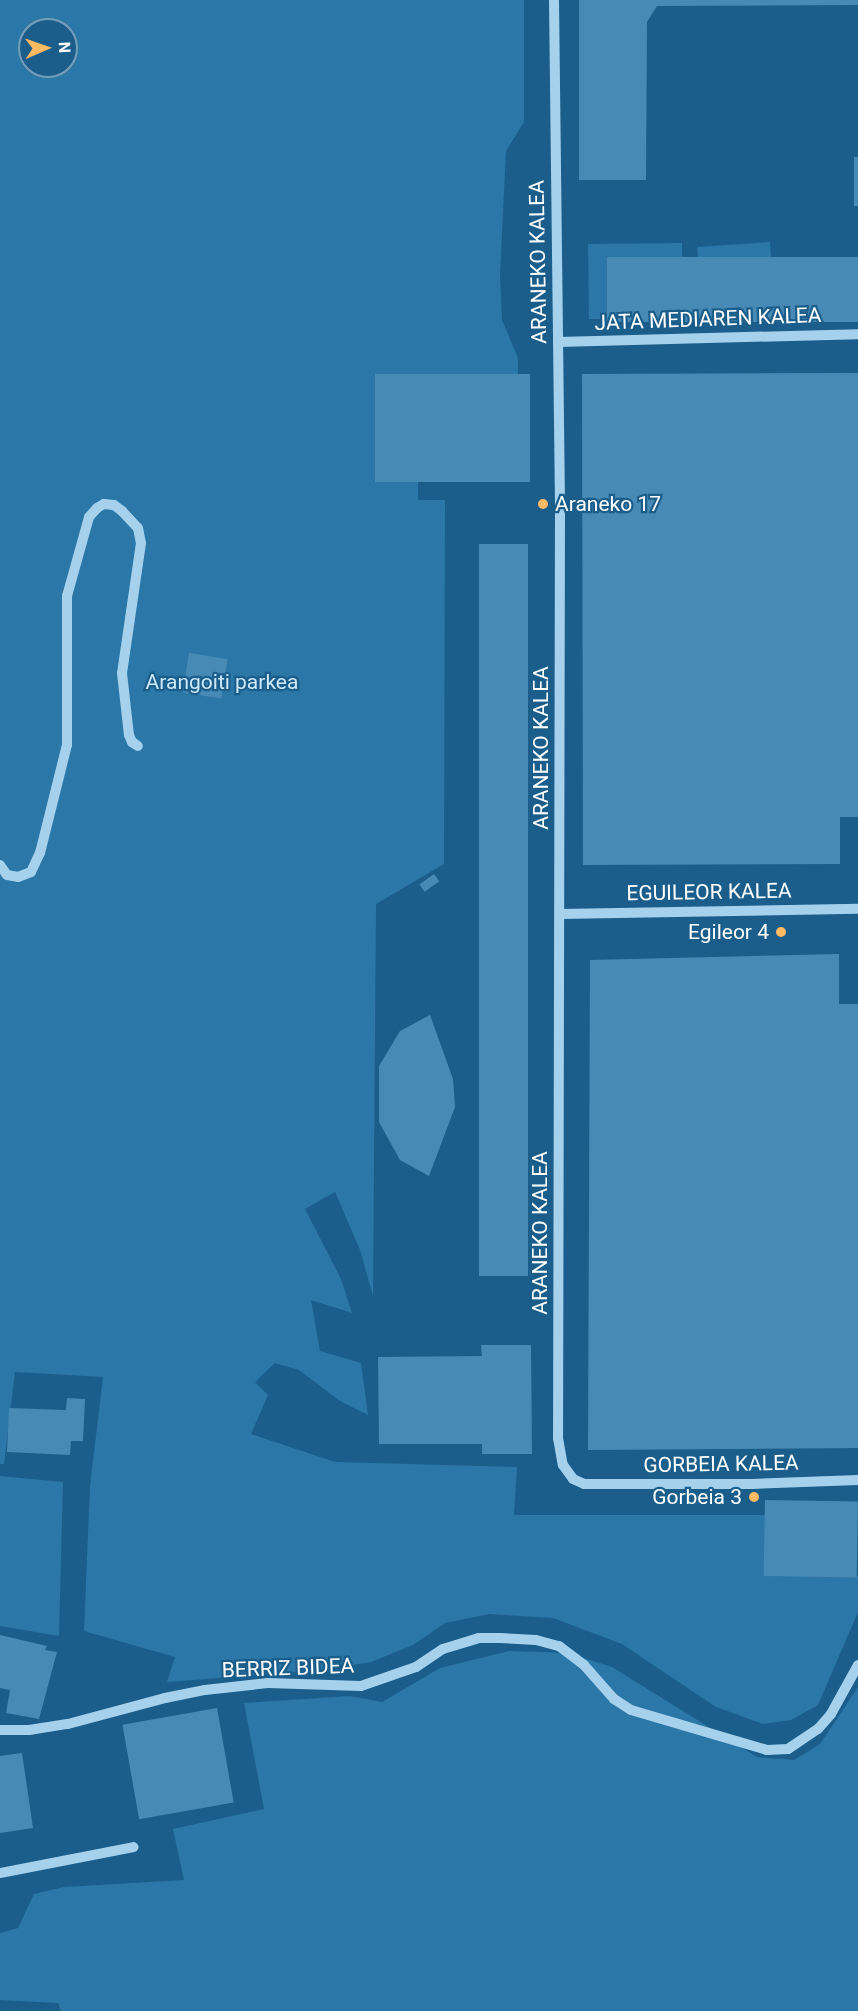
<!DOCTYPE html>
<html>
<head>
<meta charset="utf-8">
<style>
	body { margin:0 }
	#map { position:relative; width:858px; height:2011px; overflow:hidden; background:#1b5e8b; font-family:Roboto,sans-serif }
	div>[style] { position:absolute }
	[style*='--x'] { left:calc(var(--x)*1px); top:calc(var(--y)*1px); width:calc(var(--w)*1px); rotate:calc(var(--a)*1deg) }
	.green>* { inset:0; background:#2b77a7; transform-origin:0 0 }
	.building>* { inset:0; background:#488ab6; transform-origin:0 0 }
	.minor>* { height:10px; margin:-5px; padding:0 5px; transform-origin:5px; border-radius:5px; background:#a6d1ed }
	.dots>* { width:16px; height:16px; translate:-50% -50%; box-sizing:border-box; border:3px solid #1b5e8b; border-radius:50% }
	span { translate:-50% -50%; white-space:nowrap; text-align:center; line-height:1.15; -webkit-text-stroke:4.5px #1b5e8b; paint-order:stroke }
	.street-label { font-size:21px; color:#fff }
	.poi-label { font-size:21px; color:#fff }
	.left { translate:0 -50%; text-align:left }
	.right { translate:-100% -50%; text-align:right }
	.park-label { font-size:21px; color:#cce8f9 }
	.north { position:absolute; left:18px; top:18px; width:60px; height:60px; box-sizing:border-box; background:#1b5e8b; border:2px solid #769eb9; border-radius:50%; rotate:88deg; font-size:16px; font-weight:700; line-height:24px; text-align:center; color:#fff }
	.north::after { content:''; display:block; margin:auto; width:21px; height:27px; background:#feb963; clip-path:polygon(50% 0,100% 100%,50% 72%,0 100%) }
</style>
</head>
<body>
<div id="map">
	<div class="green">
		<div style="clip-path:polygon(evenodd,0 0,524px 0,524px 122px,506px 151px,500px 275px,502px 320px,518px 358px,518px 374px,375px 375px,375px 482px,418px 482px,418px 500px,445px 500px,444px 864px,376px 904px,373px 1296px,360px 1250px,335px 1192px,305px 1209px,341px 1279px,352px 1313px,311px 1300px,320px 1351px,361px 1363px,368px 1415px,340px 1401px,299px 1370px,275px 1363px,255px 1382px,268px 1395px,251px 1434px,335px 1462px,517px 1467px,514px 1515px,765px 1515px,765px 1576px,858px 1576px,858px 1612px,818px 1705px,791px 1720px,763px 1724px,716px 1707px,622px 1644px,553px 1618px,489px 1614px,445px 1623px,413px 1645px,371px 1662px,323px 1670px,167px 1682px,175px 1657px,84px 1631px,90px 1486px,103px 1377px,15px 1372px,4px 1464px,0 1464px,0 0,30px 30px,66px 30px,66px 66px,30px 66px,30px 30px)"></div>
		<div style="left:770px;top:242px;width:15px;height:73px;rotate:86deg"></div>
		<div style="clip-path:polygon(682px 243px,682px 258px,607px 259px,607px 319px,589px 319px,588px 244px)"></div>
		<div style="clip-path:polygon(0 1476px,63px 1482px,59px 1636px,0 1626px)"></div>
		<div style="clip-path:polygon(509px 1651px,568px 1653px,612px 1667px,757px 1757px,794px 1760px,820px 1744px,858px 1687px,858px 2011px,61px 2011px,58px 2003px,0 2000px,0 1933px,18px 1928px,34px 1894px,64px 1887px,184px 1880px,173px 1829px,264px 1809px,244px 1703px,350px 1696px,382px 1702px,440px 1668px)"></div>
	</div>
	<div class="building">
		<div style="clip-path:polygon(579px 0,858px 0,858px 5px,657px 6px,647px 22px,646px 180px,579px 180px)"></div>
		<div style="left:854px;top:157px;width:4px;height:49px"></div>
		<div style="left:858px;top:257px;width:65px;height:251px;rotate:90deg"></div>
		<div style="clip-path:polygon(858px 373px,858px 817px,840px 817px,840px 864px,583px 865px,582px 374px)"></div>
		<div style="left:375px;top:374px;width:155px;height:108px"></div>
		<div style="left:479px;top:544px;width:49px;height:732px"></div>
		<div style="left:189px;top:653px;width:39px;height:40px;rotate:9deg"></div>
		<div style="left:434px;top:874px;width:9px;height:18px;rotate:54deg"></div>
		<div style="clip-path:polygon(839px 954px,839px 1004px,858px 1004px,858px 1448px,588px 1450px,590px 960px)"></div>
		<div style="clip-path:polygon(430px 1015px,453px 1079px,455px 1107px,429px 1176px,400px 1160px,379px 1122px,379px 1066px,400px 1031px)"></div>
		<div style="clip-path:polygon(481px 1345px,531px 1345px,532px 1454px,482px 1454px,482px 1444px,379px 1444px,378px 1357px,482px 1356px)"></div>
		<div style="clip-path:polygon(67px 1398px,85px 1399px,83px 1441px,71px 1441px,70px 1455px,7px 1452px,9px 1408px,66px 1410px)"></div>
		<div style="left:765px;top:1500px;width:93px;height:76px;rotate:1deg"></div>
		<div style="clip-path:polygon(0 1635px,47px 1646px,45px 1650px,57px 1652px,39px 1719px,6px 1713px,10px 1690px,0 1688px)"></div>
		<div style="left:217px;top:1708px;width:96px;height:96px;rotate:80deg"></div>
		<div style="clip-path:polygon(22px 1753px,33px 1828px,0 1833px,0 1756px)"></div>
	</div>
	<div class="minor">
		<div style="--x:554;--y:0;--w:507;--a:89.32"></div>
		<div style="--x:560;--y:507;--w:931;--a:90.12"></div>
		<div style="--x:558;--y:1438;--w:27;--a:80"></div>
		<div style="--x:563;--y:1465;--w:17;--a:54"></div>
		<div style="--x:573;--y:1479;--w:12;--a:24"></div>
		<div style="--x:584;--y:1484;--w:168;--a:0"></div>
		<div style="--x:752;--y:1484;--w:106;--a:-2.2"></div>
		<div style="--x:558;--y:342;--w:300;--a:-1.5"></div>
		<div style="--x:0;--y:865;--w:12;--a:55"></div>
		<div style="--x:7;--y:875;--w:11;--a:10"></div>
		<div style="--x:18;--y:877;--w:14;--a:-21"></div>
		<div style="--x:31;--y:872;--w:21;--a:-65"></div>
		<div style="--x:40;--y:853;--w:111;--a:-76"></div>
		<div style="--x:67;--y:745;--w:149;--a:-90"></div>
		<div style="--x:67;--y:596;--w:82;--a:-74.4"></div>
		<div style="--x:89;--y:517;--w:12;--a:-48"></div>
		<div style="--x:97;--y:508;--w:8;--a:-30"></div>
		<div style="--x:104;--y:504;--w:10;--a:6"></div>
		<div style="--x:114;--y:505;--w:10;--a:37"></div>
		<div style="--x:122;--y:511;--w:23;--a:47"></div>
		<div style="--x:138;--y:528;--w:15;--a:79"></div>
		<div style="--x:141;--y:543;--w:131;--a:98.3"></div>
		<div style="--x:122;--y:673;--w:62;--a:83.6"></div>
		<div style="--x:129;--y:735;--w:8;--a:67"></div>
		<div style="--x:132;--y:742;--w:7;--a:34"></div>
		<div style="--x:560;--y:914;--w:298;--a:-1"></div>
		<div style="--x:0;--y:1730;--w:29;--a:0"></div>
		<div style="--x:29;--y:1730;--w:39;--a:-9"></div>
		<div style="--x:68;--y:1724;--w:100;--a:-15"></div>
		<div style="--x:165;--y:1698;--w:41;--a:-11.3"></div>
		<div style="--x:205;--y:1690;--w:63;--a:-6.3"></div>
		<div style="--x:268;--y:1683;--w:93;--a:1.8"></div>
		<div style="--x:361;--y:1686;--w:58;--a:-19.1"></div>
		<div style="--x:416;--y:1667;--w:32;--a:-34"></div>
		<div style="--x:443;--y:1649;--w:38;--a:-17"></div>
		<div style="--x:479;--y:1638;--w:21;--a:0"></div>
		<div style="--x:500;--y:1638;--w:36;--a:3"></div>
		<div style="--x:536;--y:1640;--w:24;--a:15"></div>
		<div style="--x:559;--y:1646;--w:31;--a:37"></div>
		<div style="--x:584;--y:1665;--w:45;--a:48.6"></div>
		<div style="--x:614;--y:1699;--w:20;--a:33"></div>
		<div style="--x:631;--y:1710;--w:142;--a:16.4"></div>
		<div style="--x:767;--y:1750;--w:21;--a:-3"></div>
		<div style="--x:788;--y:1749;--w:36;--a:-34"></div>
		<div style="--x:818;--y:1729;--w:20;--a:-49"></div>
		<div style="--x:831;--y:1714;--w:56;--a:-61.1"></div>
		<div style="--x:0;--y:1873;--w:136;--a:-11"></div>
	</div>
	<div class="dots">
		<div style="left:543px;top:504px;background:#feb963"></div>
		<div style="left:781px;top:932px;background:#feb963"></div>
		<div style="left:754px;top:1497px;background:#feb963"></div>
	</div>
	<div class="street-label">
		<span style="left:538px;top:262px;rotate:-91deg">ARANEKO KALEA</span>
		<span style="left:708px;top:319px;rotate:-2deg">JATA MEDIAREN KALEA</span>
		<span style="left:541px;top:748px;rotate:-90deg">ARANEKO KALEA</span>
		<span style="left:709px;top:892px;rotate:-1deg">EGUILEOR KALEA</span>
		<span style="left:540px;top:1233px;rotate:-90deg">ARANEKO KALEA</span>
		<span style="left:721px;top:1464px;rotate:-1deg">GORBEIA KALEA</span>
		<span style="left:288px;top:1668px;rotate:-2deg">BERRIZ BIDEA</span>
	</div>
	<div class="poi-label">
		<span class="left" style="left:555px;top:504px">Araneko 17</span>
		<span class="right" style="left:769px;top:932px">Egileor 4</span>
		<span class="right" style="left:742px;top:1497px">Gorbeia 3</span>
	</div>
	<div class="park-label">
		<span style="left:222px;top:682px">Arangoiti parkea</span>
	</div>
	<div class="north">N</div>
</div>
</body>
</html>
